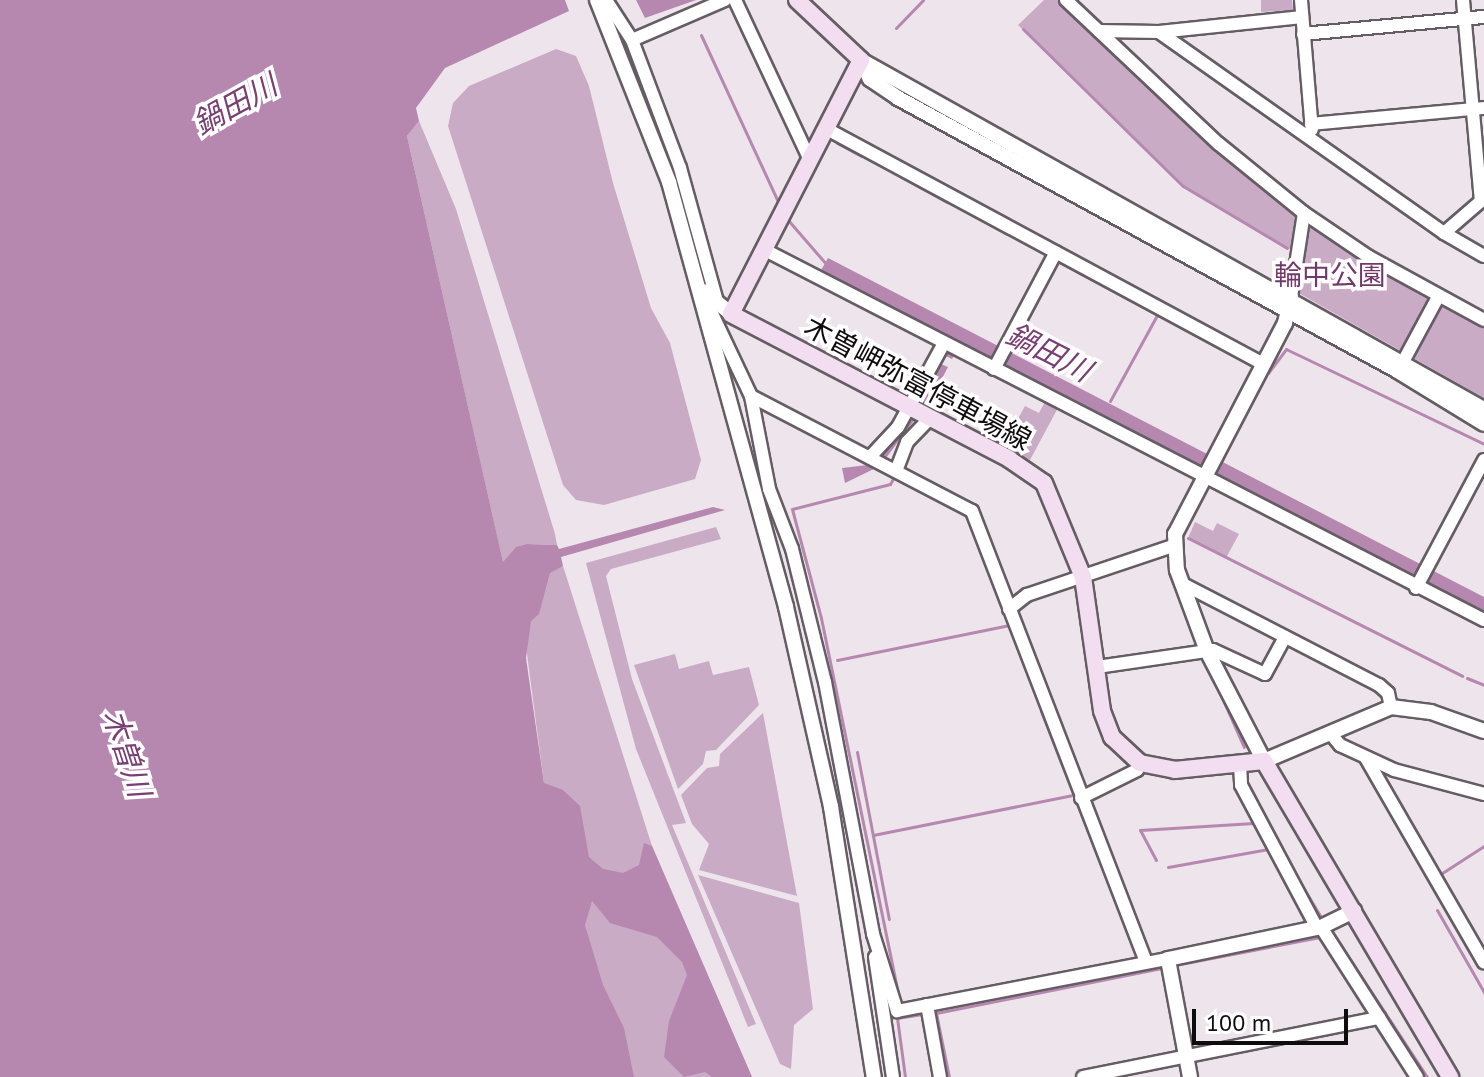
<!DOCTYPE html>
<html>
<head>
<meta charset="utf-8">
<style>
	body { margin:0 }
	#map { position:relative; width:1484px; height:1077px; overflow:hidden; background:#eee4ec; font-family:"PT Sans","Noto Sans JP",sans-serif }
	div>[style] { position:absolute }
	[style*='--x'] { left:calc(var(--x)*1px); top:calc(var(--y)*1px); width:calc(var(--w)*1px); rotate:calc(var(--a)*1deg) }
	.green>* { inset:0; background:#caabc6 }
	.water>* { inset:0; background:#b688b0 }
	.stream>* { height:3px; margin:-1.5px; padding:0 1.5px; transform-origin:1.5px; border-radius:1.5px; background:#b688b0 }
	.roads { filter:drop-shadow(2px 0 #655d64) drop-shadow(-2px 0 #655d64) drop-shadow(0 2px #655d64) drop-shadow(0 -2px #655d64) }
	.minor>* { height:12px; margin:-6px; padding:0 6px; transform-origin:6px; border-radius:6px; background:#fff }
	.tertiary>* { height:14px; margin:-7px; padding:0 7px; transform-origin:7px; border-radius:7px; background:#fff }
	.secondary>* { height:16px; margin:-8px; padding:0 8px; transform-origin:8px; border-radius:8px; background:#f3ddf0 }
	span { translate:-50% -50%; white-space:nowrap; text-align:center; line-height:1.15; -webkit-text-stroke:7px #fff; paint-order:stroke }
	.park-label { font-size:28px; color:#72386c }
	.street-label { font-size:28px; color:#0f0c0e }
	.water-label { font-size:30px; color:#793e73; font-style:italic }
	.scale { position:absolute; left:1192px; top:1009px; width:156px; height:36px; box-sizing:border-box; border:4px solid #0f0c0e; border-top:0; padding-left:10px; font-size:24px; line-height:28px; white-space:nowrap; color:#0f0c0e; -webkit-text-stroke:6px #fff; paint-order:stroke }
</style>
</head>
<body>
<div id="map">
	<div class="green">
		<div style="clip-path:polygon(1044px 0,1059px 0,1217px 147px,1365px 261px,1484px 328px,1484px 398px,1288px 287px,1295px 252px,1183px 186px,1018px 25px)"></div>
		<div style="clip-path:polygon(1261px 0,1292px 0,1293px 10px,1261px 12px)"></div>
		<div style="clip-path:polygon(556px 49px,576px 56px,589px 86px,613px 183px,651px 308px,670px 343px,701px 460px,695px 479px,604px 505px,576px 500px,563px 485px,448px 126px,453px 103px,469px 86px)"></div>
		<div style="clip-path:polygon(419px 121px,456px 209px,555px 534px,557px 545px,527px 544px,503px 563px,407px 136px)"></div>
		<div style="clip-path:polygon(1046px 400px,1059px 406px,1030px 460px,1003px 446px,1025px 406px,1039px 413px)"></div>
		<div style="clip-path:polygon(1195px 522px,1213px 531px,1217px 523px,1239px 534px,1226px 558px,1188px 538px)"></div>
		<div style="clip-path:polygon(716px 527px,721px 539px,611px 569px,606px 576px,632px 679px,686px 823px,672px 825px,756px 1024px,748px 1027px,636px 749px,586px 563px)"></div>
		<div style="clip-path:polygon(563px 566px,652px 846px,752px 1077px,623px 1077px,554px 859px,518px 586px)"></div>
		<div style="clip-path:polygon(675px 654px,679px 669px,709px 661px,713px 675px,749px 667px,759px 705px,716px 750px,706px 751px,703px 764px,678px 789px,634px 665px)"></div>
		<div style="clip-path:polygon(763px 713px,797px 896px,699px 870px,709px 844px,692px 824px,681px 795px,707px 768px,719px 766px,720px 754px)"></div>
		<div style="clip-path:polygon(698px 875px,799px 903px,813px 1009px,794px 1025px,791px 1069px,780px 1064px)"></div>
	</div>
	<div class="water">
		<div style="clip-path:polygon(0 0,565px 0,569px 11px,445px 68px,416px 108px,419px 121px,407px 136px,503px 562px,516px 547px,527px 544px,557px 545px,559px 549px,713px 507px,725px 510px,561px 557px,563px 566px,550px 573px,539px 614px,531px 621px,526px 658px,544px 783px,563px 790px,580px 806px,589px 857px,603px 869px,623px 873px,639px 865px,644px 843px,652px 846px,752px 1077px,712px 1077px,705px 1072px,684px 1077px,664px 1057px,669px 1021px,687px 975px,682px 962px,657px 937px,610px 923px,592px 901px,585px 925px,603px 985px,624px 1028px,634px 1077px,0 1077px)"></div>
		<div style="clip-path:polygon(636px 0,696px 0,645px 18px)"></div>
		<div style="clip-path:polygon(828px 258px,1484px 597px,1484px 611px,960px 345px,952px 359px,946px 356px,953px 342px,820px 272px)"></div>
		<div style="clip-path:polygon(941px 364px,948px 367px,934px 394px,880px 466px,845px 483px,842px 468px,876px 464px,912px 420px)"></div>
		<div style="clip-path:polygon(1325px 922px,1338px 938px,1429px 1077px,1423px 1077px)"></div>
	</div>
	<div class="stream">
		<div style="--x:896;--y:28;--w:39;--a:-46"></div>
		<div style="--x:1023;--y:29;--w:224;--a:44.5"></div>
		<div style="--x:1183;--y:186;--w:121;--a:30.8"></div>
		<div style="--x:701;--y:35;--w:188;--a:65.2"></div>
		<div style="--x:837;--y:143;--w:27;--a:28"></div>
		<div style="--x:875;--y:162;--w:82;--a:29.1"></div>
		<div style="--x:788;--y:220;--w:60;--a:49.1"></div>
		<div style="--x:1059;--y:262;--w:218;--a:28.2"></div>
		<div style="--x:1268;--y:373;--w:30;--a:-53"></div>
		<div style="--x:1286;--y:349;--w:220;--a:25.6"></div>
		<div style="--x:1110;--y:401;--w:98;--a:-61.3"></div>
		<div style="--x:894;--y:477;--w:8;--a:120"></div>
		<div style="--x:890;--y:484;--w:101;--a:165.7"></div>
		<div style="--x:792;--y:509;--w:113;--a:75.1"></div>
		<div style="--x:821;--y:618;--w:383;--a:78.4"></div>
		<div style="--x:965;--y:513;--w:24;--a:66"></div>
		<div style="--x:1188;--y:538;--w:307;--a:26.7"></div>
		<div style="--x:977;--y:542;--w:175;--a:68.9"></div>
		<div style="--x:1170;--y:576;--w:35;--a:66"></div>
		<div style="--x:837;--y:660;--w:176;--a:-11.5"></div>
		<div style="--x:1467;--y:678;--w:18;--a:22"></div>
		<div style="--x:1215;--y:682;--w:71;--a:66"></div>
		<div style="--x:1041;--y:711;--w:176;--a:68.7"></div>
		<div style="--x:857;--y:752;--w:170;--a:79.2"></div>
		<div style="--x:873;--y:835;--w:205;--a:-11.3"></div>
		<div style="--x:1156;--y:860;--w:34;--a:-118"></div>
		<div style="--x:1140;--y:830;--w:114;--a:-3.5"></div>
		<div style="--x:1168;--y:867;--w:102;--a:-10.2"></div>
		<div style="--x:1295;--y:874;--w:52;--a:59"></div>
		<div style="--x:1439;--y:875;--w:54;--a:-32.8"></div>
		<div style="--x:1108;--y:882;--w:79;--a:68.6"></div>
		<div style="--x:1437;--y:910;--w:95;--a:60.2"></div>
		<div style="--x:1175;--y:965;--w:149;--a:-10.9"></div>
		<div style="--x:905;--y:1077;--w:60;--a:-97.7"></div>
		<div style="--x:897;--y:1018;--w:24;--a:-9"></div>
		<div style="--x:949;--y:1077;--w:65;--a:-101.5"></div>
		<div style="--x:936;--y:1013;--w:230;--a:-11.3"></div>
	</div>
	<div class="roads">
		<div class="minor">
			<div style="--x:606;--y:0;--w:48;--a:57"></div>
			<div style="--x:632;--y:40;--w:137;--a:69.4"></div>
			<div style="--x:680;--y:168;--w:138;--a:74.5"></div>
			<div style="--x:735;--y:0;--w:177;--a:64.9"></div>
			<div style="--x:1066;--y:0;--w:210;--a:43.3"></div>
			<div style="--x:1219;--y:144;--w:109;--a:39.1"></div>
			<div style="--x:1304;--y:213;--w:78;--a:34.1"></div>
			<div style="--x:1369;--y:257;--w:131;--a:28.7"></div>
			<div style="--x:1301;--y:0;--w:130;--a:85.2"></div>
			<div style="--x:1463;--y:0;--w:202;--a:84.9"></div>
			<div style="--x:1099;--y:31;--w:60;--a:1"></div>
			<div style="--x:1159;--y:32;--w:349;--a:35.2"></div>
			<div style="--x:1444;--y:233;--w:46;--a:29.9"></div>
			<div style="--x:1159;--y:32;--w:144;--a:-6"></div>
			<div style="--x:1303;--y:34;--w:182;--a:-5.4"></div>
			<div style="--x:632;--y:40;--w:101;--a:-23.3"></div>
			<div style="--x:1311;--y:124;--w:174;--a:-5.3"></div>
			<div style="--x:825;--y:128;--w:496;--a:28.3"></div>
			<div style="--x:1444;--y:233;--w:49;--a:-40.9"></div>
			<div style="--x:763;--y:249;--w:811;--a:27.23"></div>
			<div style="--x:1291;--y:297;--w:85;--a:-81.2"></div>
			<div style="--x:708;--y:305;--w:101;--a:64.7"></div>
			<div style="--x:751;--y:396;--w:95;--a:79"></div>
			<div style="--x:769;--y:489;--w:64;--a:69"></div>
			<div style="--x:792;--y:549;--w:137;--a:76.1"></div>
			<div style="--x:825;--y:682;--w:257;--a:79.2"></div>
			<div style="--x:873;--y:934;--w:81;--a:72.7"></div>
			<div style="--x:897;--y:1011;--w:276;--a:-10.9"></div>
			<div style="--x:1404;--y:360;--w:72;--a:-61.6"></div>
			<div style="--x:994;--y:369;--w:132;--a:-62.1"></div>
			<div style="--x:751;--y:396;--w:249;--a:27.5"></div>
			<div style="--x:972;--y:511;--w:483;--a:68.9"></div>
			<div style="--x:870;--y:457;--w:41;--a:-47"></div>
			<div style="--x:898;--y:427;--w:96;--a:-61.3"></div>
			<div style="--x:896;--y:471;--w:31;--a:-69"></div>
			<div style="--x:907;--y:442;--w:33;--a:-46"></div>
			<div style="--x:1181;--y:583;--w:223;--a:27.3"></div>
			<div style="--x:1379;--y:685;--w:12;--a:42"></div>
			<div style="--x:1388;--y:693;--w:14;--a:78"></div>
			<div style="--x:1416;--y:588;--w:145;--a:-62"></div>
			<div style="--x:1009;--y:609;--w:23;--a:-38"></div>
			<div style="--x:1027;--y:595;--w:154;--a:-18.6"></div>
			<div style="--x:1097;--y:667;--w:117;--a:-8.3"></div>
			<div style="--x:1213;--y:650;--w:57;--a:24.8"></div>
			<div style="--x:1265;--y:674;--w:42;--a:-61.6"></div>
			<div style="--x:1330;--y:733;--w:16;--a:50"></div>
			<div style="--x:1340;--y:745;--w:60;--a:24.8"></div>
			<div style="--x:1394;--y:770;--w:93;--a:14.9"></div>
			<div style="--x:1366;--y:758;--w:236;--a:60"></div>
			<div style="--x:1240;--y:764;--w:21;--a:87"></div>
			<div style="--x:1241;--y:785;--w:162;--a:62"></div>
			<div style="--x:1081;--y:798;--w:63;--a:-26.6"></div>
			<div style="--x:1137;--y:770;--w:8;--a:-67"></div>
			<div style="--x:1321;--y:927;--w:178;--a:57.4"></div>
			<div style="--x:875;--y:957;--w:121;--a:81.5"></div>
			<div style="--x:927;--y:1005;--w:73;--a:79.8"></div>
			<div style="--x:1083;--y:1077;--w:302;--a:-11.3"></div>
		</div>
		<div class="tertiary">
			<div style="--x:597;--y:0;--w:196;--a:68.4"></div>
			<div style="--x:669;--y:182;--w:441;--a:74.6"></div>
			<div style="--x:786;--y:607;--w:205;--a:77.3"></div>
			<div style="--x:831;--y:807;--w:273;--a:81"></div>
			<div style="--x:861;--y:60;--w:21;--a:65"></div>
			<div style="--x:870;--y:79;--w:34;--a:34"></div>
			<div style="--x:898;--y:98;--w:567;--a:28.64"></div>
			<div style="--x:1396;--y:370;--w:103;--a:31.5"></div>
			<div style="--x:861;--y:60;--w:714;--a:29.26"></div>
			<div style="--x:703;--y:291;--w:36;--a:39"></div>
			<div style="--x:1291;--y:297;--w:27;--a:103"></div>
			<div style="--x:1285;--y:323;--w:238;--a:117.5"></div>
			<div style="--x:1175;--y:534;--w:36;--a:87"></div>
			<div style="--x:1177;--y:570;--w:86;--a:69.7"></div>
			<div style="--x:1207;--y:651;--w:124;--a:62.6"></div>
			<div style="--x:1264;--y:761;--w:138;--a:-23"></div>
			<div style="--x:1391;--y:707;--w:40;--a:7.1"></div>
			<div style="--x:1431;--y:712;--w:56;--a:19.7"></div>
			<div style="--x:1190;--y:1077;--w:120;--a:-100.6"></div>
			<div style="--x:1168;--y:959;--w:156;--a:-11.8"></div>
			<div style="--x:1321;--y:927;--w:37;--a:-26"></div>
		</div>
		<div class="secondary">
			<div style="--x:797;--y:0;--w:88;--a:43.2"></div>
			<div style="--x:861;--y:60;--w:285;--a:117.1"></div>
			<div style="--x:731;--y:314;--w:314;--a:27.5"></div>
			<div style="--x:1009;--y:459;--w:42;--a:34.4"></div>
			<div style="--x:1044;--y:483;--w:102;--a:67.5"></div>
			<div style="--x:1083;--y:577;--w:135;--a:81.9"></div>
			<div style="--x:1102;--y:711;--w:28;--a:69"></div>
			<div style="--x:1112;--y:737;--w:38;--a:43"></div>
			<div style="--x:1140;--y:763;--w:36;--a:11"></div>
			<div style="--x:1175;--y:770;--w:89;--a:-5.8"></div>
			<div style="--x:1264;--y:761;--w:367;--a:59.5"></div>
		</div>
	</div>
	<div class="park-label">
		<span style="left:1330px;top:275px">輪中公園</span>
	</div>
	<div class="street-label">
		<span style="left:918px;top:383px;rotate:28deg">木曽岬弥富停車場線</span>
	</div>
	<div class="water-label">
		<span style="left:235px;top:104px;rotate:-29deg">鍋田川</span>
		<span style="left:1049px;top:352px;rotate:27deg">鍋田川</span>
		<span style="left:127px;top:753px;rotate:72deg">木曽川</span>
	</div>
	<div class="scale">100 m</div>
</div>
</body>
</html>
